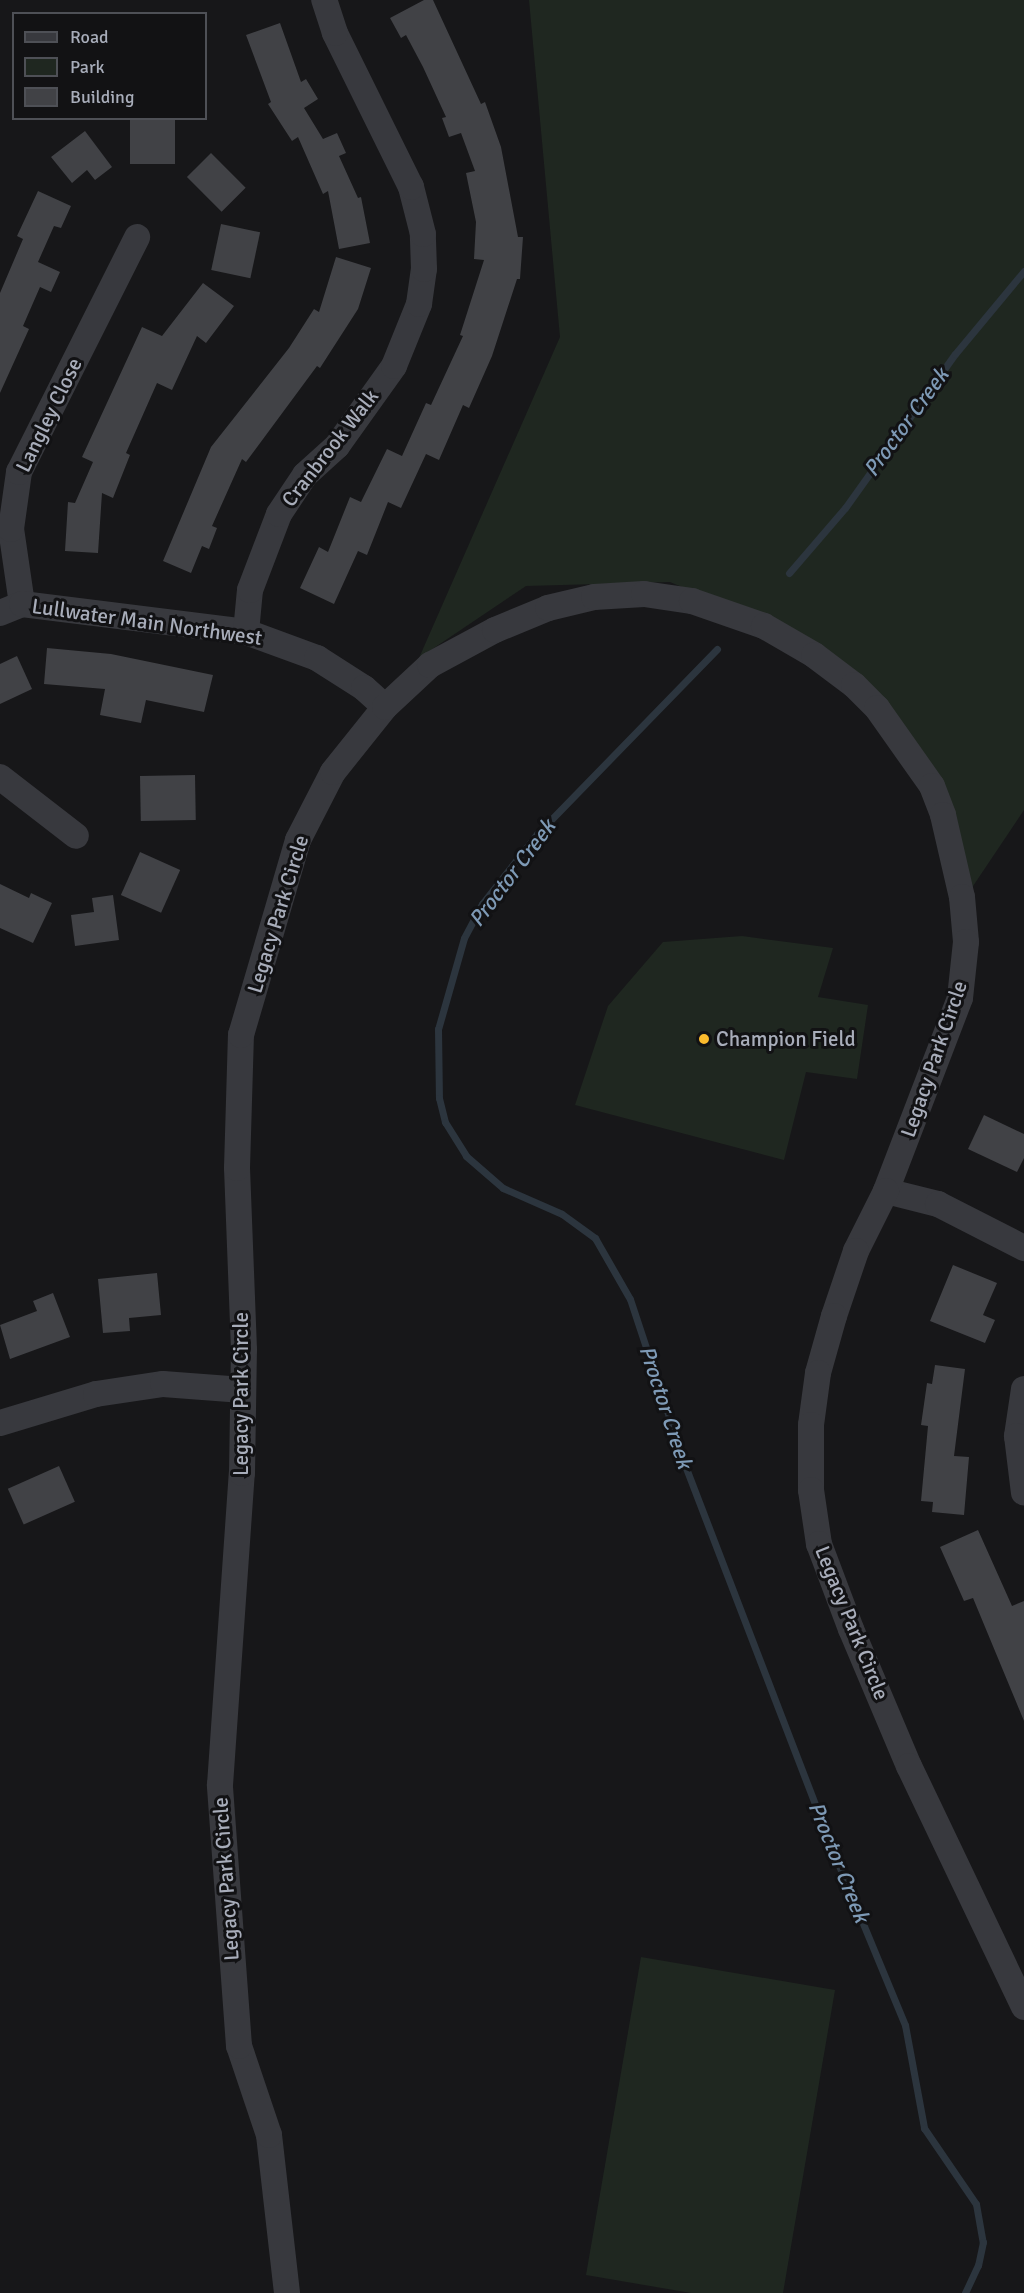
<!DOCTYPE html>
<html>
<head>
<meta charset="utf-8">
<style>
	body { margin:0 }
	#map { position:relative; width:1024px; height:2293px; overflow:hidden; background:#171719; font-family:Signika,sans-serif }
	div>[style] { position:absolute }
	[style*='--x'] { left:calc(var(--x)*1px); top:calc(var(--y)*1px); width:calc(var(--w)*1px); rotate:calc(var(--a)*1deg) }
	.green>* { inset:0; background:#1f2720 }
	.stream>* { height:7px; margin:-3.5px; padding:0 3.5px; transform-origin:3.5px; border-radius:3.5px; background:#2c353e }
	.building>* { inset:0; background:#414246; transform-origin:0 0 }
	.street>* { height:26px; margin:-13px; padding:0 13px; transform-origin:13px; border-radius:13px; background:#38393e }
	.dots>* { width:16px; height:16px; translate:-50% -50%; box-sizing:border-box; border:3px solid #121214; border-radius:50% }
	span { translate:-50% -50%; white-space:nowrap; text-align:center; line-height:1.15; -webkit-text-stroke:6px #121214; paint-order:stroke }
	.street-label { font-size:21px; color:#a8adba }
	.poi-label { font-size:21px; color:#a8adba }
	.left { translate:0 -50%; text-align:left }
	.water-label { font-size:22px; color:#7e9ab6; font-style:italic }
	.legend { position:absolute; left:12px; top:12px; width:195px; height:108px; box-sizing:border-box; background:#121214; border:2px solid #4e5056; margin:0; padding:8px 10px; list-style:none; font-size:18px; color:#a8adba }
	.legend li { display:flex; align-items:center; gap:12px; height:30px }
	.legend b { width:30px; border:2px solid #4e5056 }
</style>
</head>
<body>
<div id="map">
	<div class="green">
		<div style="clip-path:polygon(529px 0,1024px 0,1024px 810px,959px 907px,946px 798px,794px 634px,670px 582px,526px 586px,419px 658px,560px 337px)"></div>
		<div style="clip-path:polygon(742px 936px,833px 948px,818px 997px,868px 1005px,857px 1079px,806px 1072px,784px 1160px,575px 1105px,608px 1006px,663px 942px)"></div>
		<div style="clip-path:polygon(641px 1957px,835px 1990px,783px 2293px,691px 2293px,586px 2275px)"></div>
	</div>
	<div class="stream">
		<div style="--x:789;--y:573;--w:86;--a:-49.3"></div>
		<div style="--x:845;--y:508;--w:189;--a:-54.5"></div>
		<div style="--x:955;--y:354;--w:108;--a:-50.3"></div>
		<div style="--x:717;--y:649;--w:258;--a:134.2"></div>
		<div style="--x:537;--y:834;--w:89;--a:128.2"></div>
		<div style="--x:482;--y:904;--w:38;--a:118"></div>
		<div style="--x:464;--y:938;--w:95;--a:105.9"></div>
		<div style="--x:438;--y:1029;--w:69;--a:89.2"></div>
		<div style="--x:439;--y:1098;--w:25;--a:76"></div>
		<div style="--x:445;--y:1122;--w:40;--a:58"></div>
		<div style="--x:466;--y:1156;--w:49;--a:40.9"></div>
		<div style="--x:503;--y:1188;--w:64;--a:23.8"></div>
		<div style="--x:562;--y:1214;--w:41;--a:36"></div>
		<div style="--x:595;--y:1238;--w:70;--a:60.2"></div>
		<div style="--x:630;--y:1299;--w:178;--a:71.7"></div>
		<div style="--x:686;--y:1468;--w:416;--a:69"></div>
		<div style="--x:835;--y:1856;--w:183;--a:67.5"></div>
		<div style="--x:905;--y:2025;--w:105;--a:79.5"></div>
		<div style="--x:924;--y:2128;--w:92;--a:55.6"></div>
		<div style="--x:976;--y:2204;--w:39;--a:80"></div>
		<div style="--x:983;--y:2242;--w:24;--a:102"></div>
		<div style="--x:978;--y:2265;--w:31;--a:115"></div>
	</div>
	<div class="building">
		<div style="clip-path:polygon(424px 0,433px 0,481px 104px,485px 102px,501px 147px,518px 237px,523px 237px,520px 279px,517px 279px,492px 356px,469px 408px,463px 405px,439px 460px,426px 454px,401px 508px,388px 502px,367px 555px,358px 551px,334px 604px,300px 588px,319px 547px,328px 552px,350px 497px,361px 502px,387px 449px,402px 456px,426px 403px,431px 405px,463px 336px,460px 335px,484px 260px,474px 259px,476px 222px,466px 173px,475px 171px,461px 133px,449px 137px,442px 118px,446px 117px,423px 67px,406px 35px,401px 38px,390px 18px)"></div>
		<div style="clip-path:polygon(280px 23px,301px 82px,306px 79px,318px 99px,304px 108px,323px 139px,337px 133px,346px 153px,339px 156px,358px 198px,361px 197px,370px 243px,339px 249px,328px 191px,323px 194px,298px 137px,292px 141px,268px 104px,271px 102px,246px 35px)"></div>
		<div style="left:130px;top:118px;width:45px;height:46px"></div>
		<div style="clip-path:polygon(85px 131px,112px 167px,95px 180px,87px 170px,72px 183px,51px 157px)"></div>
		<div style="left:211px;top:153px;width:49px;height:34px;rotate:45deg"></div>
		<div style="clip-path:polygon(38px 191px,71px 206px,61px 228px,54px 226px,38px 262px,60px 272px,51px 292px,40px 287px,23px 326px,29px 329px,0 393px,0 293px,23px 239px,17px 236px)"></div>
		<div style="left:221px;top:224px;width:40px;height:47px;rotate:12deg"></div>
		<div style="clip-path:polygon(336px 257px,371px 268px,358px 309px,320px 368px,317px 366px,246px 462px,242px 459px,212px 526px,217px 528px,209px 549px,202px 546px,191px 573px,163px 561px,211px 447px,289px 348px,314px 309px,319px 312px)"></div>
		<div style="clip-path:polygon(203px 283px,234px 306px,206px 343px,197px 336px,172px 390px,157px 383px,126px 453px,130px 455px,113px 498px,102px 493px,98px 553px,65px 551px,68px 502px,75px 503px,93px 462px,82px 457px,142px 327px,162px 336px)"></div>
		<div style="clip-path:polygon(47px 648px,111px 654px,213px 675px,204px 712px,146px 700px,141px 723px,100px 715px,105px 689px,44px 684px)"></div>
		<div style="clip-path:polygon(17px 656px,32px 689px,0 704px,0 664px)"></div>
		<div style="left:195px;top:775px;width:45px;height:55px;rotate:89deg"></div>
		<div style="left:140px;top:852px;width:44px;height:47px;rotate:24deg"></div>
		<div style="clip-path:polygon(0 884px,29px 898px,31px 893px,52px 903px,33px 943px,0 928px)"></div>
		<div style="clip-path:polygon(113px 895px,119px 940px,75px 946px,71px 915px,94px 912px,92px 898px)"></div>
		<div style="clip-path:polygon(984px 1115px,1024px 1134px,1024px 1158px,1017px 1172px,968px 1149px)"></div>
		<div style="clip-path:polygon(953px 1265px,997px 1283px,983px 1315px,995px 1320px,985px 1343px,930px 1321px)"></div>
		<div style="clip-path:polygon(157px 1273px,161px 1315px,129px 1318px,130px 1331px,103px 1333px,98px 1279px)"></div>
		<div style="clip-path:polygon(53px 1293px,70px 1337px,10px 1359px,0 1325px,37px 1311px,33px 1301px)"></div>
		<div style="clip-path:polygon(935px 1365px,965px 1369px,954px 1456px,969px 1457px,964px 1515px,932px 1512px,933px 1502px,921px 1501px,928px 1426px,921px 1425px,927px 1383px,932px 1384px)"></div>
		<div style="left:59px;top:1466px;width:39px;height:56px;rotate:66deg"></div>
		<div style="clip-path:polygon(978px 1530px,1012px 1606px,1024px 1601px,1024px 1721px,973px 1598px,964px 1601px,940px 1547px)"></div>
	</div>
	<div class="street">
		<div style="--x:22;--y:604;--w:76;--a:-98.3"></div>
		<div style="--x:11;--y:529;--w:58;--a:-82"></div>
		<div style="--x:19;--y:472;--w:263;--a:-63.3"></div>
		<div style="--x:0;--y:613;--w:24;--a:-22"></div>
		<div style="--x:22;--y:604;--w:226;--a:7.1"></div>
		<div style="--x:246;--y:632;--w:76;--a:20.1"></div>
		<div style="--x:317;--y:658;--w:56;--a:32.6"></div>
		<div style="--x:364;--y:688;--w:28;--a:42"></div>
		<div style="--x:246;--y:632;--w:42;--a:-84.6"></div>
		<div style="--x:250;--y:590;--w:81;--a:-69.1"></div>
		<div style="--x:279;--y:514;--w:47;--a:-56.3"></div>
		<div style="--x:305;--y:475;--w:43;--a:-42.2"></div>
		<div style="--x:337;--y:446;--w:98;--a:-54.5"></div>
		<div style="--x:394;--y:366;--w:67;--a:-68"></div>
		<div style="--x:419;--y:304;--w:35;--a:-82"></div>
		<div style="--x:424;--y:269;--w:35;--a:-92"></div>
		<div style="--x:423;--y:234;--w:49;--a:-104.3"></div>
		<div style="--x:411;--y:187;--w:172;--a:-116.3"></div>
		<div style="--x:335;--y:33;--w:35;--a:-108"></div>
		<div style="--x:0;--y:777;--w:96;--a:37.8"></div>
		<div style="--x:886;--y:1191;--w:54;--a:14"></div>
		<div style="--x:938;--y:1204;--w:97;--a:27.1"></div>
		<div style="--x:1024;--y:1389;--w:48;--a:98.5"></div>
		<div style="--x:1017;--y:1436;--w:57;--a:83"></div>
		<div style="--x:0;--y:1423;--w:100;--a:-16.8"></div>
		<div style="--x:96;--y:1394;--w:68;--a:-8.5"></div>
		<div style="--x:163;--y:1384;--w:80;--a:4.3"></div>
		<div style="--x:287;--y:2293;--w:159;--a:-96.5"></div>
		<div style="--x:269;--y:2135;--w:94;--a:-108.6"></div>
		<div style="--x:239;--y:2046;--w:262;--a:-94.2"></div>
		<div style="--x:220;--y:1785;--w:313;--a:-86"></div>
		<div style="--x:242;--y:1473;--w:123;--a:-89.1"></div>
		<div style="--x:244;--y:1350;--w:182;--a:-92.2"></div>
		<div style="--x:237;--y:1168;--w:133;--a:-88.3"></div>
		<div style="--x:241;--y:1035;--w:203;--a:-73.7"></div>
		<div style="--x:298;--y:840;--w:76;--a:-62.8"></div>
		<div style="--x:333;--y:772;--w:83;--a:-51.3"></div>
		<div style="--x:385;--y:707;--w:62;--a:-43"></div>
		<div style="--x:430;--y:665;--w:74;--a:-28.3"></div>
		<div style="--x:495;--y:630;--w:57;--a:-22.5"></div>
		<div style="--x:548;--y:608;--w:47;--a:-13.4"></div>
		<div style="--x:594;--y:597;--w:50;--a:-3.4"></div>
		<div style="--x:644;--y:594;--w:49;--a:8.3"></div>
		<div style="--x:692;--y:601;--w:76;--a:19.1"></div>
		<div style="--x:764;--y:626;--w:58;--a:30.1"></div>
		<div style="--x:814;--y:655;--w:50;--a:36.9"></div>
		<div style="--x:854;--y:685;--w:33;--a:45"></div>
		<div style="--x:877;--y:708;--w:95;--a:54.8"></div>
		<div style="--x:932;--y:786;--w:31;--a:69"></div>
		<div style="--x:943;--y:815;--w:84;--a:77"></div>
		<div style="--x:962;--y:897;--w:45;--a:84.9"></div>
		<div style="--x:966;--y:942;--w:56;--a:96.1"></div>
		<div style="--x:960;--y:998;--w:207;--a:111"></div>
		<div style="--x:886;--y:1191;--w:67;--a:116.6"></div>
		<div style="--x:856;--y:1251;--w:69;--a:108.7"></div>
		<div style="--x:834;--y:1316;--w:59;--a:105.7"></div>
		<div style="--x:818;--y:1373;--w:52;--a:97.7"></div>
		<div style="--x:811;--y:1425;--w:65;--a:90"></div>
		<div style="--x:811;--y:1490;--w:55;--a:81.6"></div>
		<div style="--x:819;--y:1544;--w:91;--a:69.4"></div>
		<div style="--x:851;--y:1629;--w:149;--a:67.1"></div>
		<div style="--x:909;--y:1766;--w:267;--a:64.5"></div>
	</div>
	<div class="dots">
		<div style="left:704px;top:1039px;background:#fbbb2d"></div>
	</div>
	<div class="street-label">
		<span style="left:49px;top:415px;rotate:-64deg">Langley Close</span>
		<span style="left:330px;top:448px;rotate:-52deg">Cranbrook Walk</span>
		<span style="left:147px;top:622px;rotate:8deg">Lullwater Main Northwest</span>
		<span style="left:278px;top:914px;rotate:-73deg">Legacy Park Circle</span>
		<span style="left:934px;top:1059px;rotate:-71deg">Legacy Park Circle</span>
		<span style="left:241px;top:1394px;rotate:-90deg">Legacy Park Circle</span>
		<span style="left:852px;top:1623px;rotate:68deg">Legacy Park Circle</span>
		<span style="left:226px;top:1879px;rotate:-94deg">Legacy Park Circle</span>
	</div>
	<div class="poi-label">
		<span class="left" style="left:716px;top:1039px">Champion Field</span>
	</div>
	<div class="water-label">
		<span style="left:906px;top:422px;rotate:-54deg">Proctor Creek</span>
		<span style="left:512px;top:873px;rotate:-53deg">Proctor Creek</span>
		<span style="left:666px;top:1407px;rotate:72deg">Proctor Creek</span>
		<span style="left:839px;top:1862px;rotate:68deg">Proctor Creek</span>
	</div>
	<ul class="legend">
	<li><b style="height:8px;background:#38393e"></b>Road</li>
	<li><b style="height:16px;background:#1f2720"></b>Park</li>
	<li><b style="height:16px;background:#414246"></b>Building</li>
	</ul>
</div>
</body>
</html>
